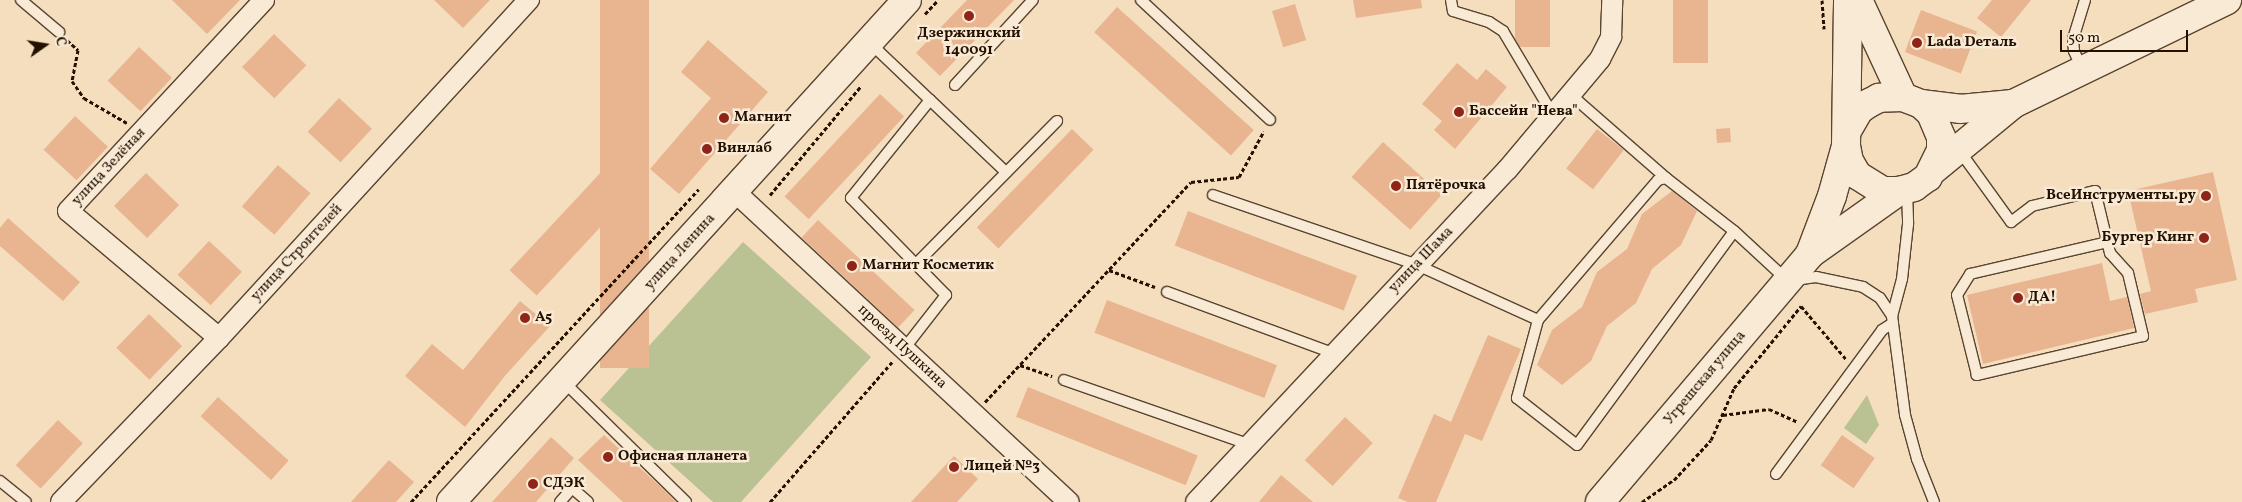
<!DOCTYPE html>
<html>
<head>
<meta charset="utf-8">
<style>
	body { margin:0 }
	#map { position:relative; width:2242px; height:502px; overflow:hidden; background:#f4debe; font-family:Vollkorn,serif }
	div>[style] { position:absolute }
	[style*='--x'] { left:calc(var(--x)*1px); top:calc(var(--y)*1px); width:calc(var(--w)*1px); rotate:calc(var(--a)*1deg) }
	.green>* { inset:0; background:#bac193 }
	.building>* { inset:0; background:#e9b490; transform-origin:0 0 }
	.path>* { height:3px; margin-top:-1.5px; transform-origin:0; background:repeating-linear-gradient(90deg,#251100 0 4px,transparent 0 6.5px) }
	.roads { filter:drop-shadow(1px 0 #594430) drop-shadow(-1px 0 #594430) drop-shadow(0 1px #594430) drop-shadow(0 -1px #594430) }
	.lane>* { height:10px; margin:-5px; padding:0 5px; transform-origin:5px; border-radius:5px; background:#f8ead5 }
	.street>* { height:20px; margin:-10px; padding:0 10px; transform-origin:10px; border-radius:10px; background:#f8ead5 }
	.secondary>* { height:28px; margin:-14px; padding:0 14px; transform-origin:14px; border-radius:14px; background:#f8ead5 }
	.dots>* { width:14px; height:14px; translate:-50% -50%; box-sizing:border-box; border:2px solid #f8ead5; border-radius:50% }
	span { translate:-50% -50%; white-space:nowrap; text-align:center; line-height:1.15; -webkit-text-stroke:5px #f8ead5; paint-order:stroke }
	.poi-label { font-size:15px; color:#251100; font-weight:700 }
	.left { translate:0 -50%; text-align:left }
	.right { translate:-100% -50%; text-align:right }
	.street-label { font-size:15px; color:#251100 }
	.north { position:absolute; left:20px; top:20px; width:50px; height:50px; -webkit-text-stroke:4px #f8ead5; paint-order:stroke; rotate:77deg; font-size:14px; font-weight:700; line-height:20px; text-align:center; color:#251100 }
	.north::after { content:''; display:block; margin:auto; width:18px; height:22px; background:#251100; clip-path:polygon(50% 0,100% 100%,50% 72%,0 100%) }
	.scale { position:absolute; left:2060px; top:30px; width:128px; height:22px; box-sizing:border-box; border:2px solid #251100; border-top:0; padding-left:6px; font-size:15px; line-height:18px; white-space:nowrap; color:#251100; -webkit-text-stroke:4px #f8ead5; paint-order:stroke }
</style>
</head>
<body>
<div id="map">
	<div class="green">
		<div style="clip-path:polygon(743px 242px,871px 357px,741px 502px,713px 502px,600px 400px)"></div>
		<div style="clip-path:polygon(1867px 395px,1879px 425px,1866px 444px,1844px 428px)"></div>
	</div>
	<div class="building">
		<div style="clip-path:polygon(172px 0,240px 0,207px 34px)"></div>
		<div style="clip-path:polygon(434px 0,490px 0,463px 28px)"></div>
		<div style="left:600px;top:0;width:49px;height:368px"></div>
		<div style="clip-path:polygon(967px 0,1014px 0,940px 76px,916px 53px)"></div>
		<div style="clip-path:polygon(1353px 0,1421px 0,1422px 8px,1356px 18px)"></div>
		<div style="left:1515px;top:0;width:35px;height:47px"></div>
		<div style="left:1673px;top:0;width:35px;height:63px"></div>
		<div style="clip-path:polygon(1992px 0,2031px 0,2001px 37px,1977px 18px)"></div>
		<div style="left:1295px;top:4px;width:38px;height:24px;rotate:73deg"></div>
		<div style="left:1117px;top:7px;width:184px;height:34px;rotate:42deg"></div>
		<div style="left:1921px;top:10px;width:60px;height:45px;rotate:21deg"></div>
		<div style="left:274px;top:34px;width:45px;height:46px;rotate:44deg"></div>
		<div style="clip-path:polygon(708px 40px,768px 92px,679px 194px,650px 169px,711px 98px,681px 72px)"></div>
		<div style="left:139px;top:47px;width:45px;height:46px;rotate:43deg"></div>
		<div style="clip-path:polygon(1457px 63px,1477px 80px,1486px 69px,1507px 87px,1455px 149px,1434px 130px,1442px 121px,1422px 104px)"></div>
		<div style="left:880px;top:94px;width:33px;height:140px;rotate:43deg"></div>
		<div style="left:339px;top:98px;width:45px;height:46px;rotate:43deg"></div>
		<div style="left:75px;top:116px;width:45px;height:46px;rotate:43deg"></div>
		<div style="left:1730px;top:128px;width:14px;height:14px;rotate:86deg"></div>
		<div style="left:1072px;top:129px;width:30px;height:137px;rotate:44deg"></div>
		<div style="left:1597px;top:129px;width:34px;height:50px;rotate:38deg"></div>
		<div style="left:1383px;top:142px;width:79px;height:47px;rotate:42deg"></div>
		<div style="left:618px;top:154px;width:37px;height:159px;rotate:43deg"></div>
		<div style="left:278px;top:165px;width:43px;height:55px;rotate:41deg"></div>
		<div style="clip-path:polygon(2213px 172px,2237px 280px,2195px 289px,2198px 302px,2145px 314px,2140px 294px,2151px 291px,2128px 191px)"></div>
		<div style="left:146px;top:173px;width:46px;height:46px;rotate:44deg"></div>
		<div style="clip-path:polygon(1672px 191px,1697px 211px,1681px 245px,1652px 269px,1636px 303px,1607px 326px,1591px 361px,1562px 385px,1537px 365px,1552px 330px,1582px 307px,1597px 272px,1627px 249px,1642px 214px)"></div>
		<div style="left:1188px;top:211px;width:181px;height:37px;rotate:21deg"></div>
		<div style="clip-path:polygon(8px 218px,80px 282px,63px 301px,0 246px,0 228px)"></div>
		<div style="left:818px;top:220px;width:132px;height:24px;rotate:43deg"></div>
		<div style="left:209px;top:241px;width:45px;height:46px;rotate:43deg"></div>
		<div style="clip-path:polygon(2102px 263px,2110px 301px,2127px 297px,2134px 328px,1983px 364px,1967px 295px)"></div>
		<div style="left:1107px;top:300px;width:182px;height:35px;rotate:21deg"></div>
		<div style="clip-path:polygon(520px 301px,550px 326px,504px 377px,465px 427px,405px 376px,432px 344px,463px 370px)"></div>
		<div style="left:149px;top:314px;width:46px;height:47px;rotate:44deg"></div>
		<div style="clip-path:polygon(1488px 335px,1521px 349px,1482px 441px,1465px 434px,1436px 502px,1408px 502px,1398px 498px,1434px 414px,1451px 422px)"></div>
		<div style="left:1028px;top:387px;width:183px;height:32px;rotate:22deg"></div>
		<div style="left:218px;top:397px;width:95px;height:26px;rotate:42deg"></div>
		<div style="left:1345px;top:417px;width:38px;height:59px;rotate:43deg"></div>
		<div style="left:58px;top:420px;width:34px;height:62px;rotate:43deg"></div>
		<div style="clip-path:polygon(604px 435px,661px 487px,676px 502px,623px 502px,578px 460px)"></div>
		<div style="left:1842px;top:435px;width:40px;height:37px;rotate:35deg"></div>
		<div style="clip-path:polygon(551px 437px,574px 458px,536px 502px,492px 502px)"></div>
		<div style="clip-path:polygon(954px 456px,978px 479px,957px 502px,911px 502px)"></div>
		<div style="clip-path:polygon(389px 460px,414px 482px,396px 502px,351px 502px)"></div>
		<div style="clip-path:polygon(1281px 475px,1313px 502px,1259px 502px)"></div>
	</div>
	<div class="path">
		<div style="--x:1822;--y:0;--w:29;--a:86"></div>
		<div style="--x:925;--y:14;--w:19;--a:-47"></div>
		<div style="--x:67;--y:40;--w:15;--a:42"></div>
		<div style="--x:78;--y:50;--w:32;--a:101"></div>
		<div style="--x:72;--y:81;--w:21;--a:55"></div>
		<div style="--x:84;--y:98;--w:50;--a:30.2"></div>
		<div style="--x:770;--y:195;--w:142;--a:-50.1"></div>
		<div style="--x:1109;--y:270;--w:49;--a:20.3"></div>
		<div style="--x:1020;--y:365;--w:34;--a:19"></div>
		<div style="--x:985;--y:402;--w:301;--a:-46.9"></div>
		<div style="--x:1191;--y:182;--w:48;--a:-5.9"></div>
		<div style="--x:1239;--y:177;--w:52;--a:-61.5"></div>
		<div style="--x:1723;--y:415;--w:46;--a:-7.4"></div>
		<div style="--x:1769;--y:409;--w:32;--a:24"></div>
		<div style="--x:411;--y:502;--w:425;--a:-47.4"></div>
		<div style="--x:770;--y:502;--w:186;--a:-48.9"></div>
		<div style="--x:1642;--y:502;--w:39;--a:-35"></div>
		<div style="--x:1674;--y:480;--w:54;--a:-47.2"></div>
		<div style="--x:1711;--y:440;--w:57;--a:-66.1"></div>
		<div style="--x:1734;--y:388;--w:106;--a:-50.7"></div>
		<div style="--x:1801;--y:306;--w:70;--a:49.7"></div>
	</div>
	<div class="roads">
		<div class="lane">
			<div style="--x:21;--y:0;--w:50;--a:40.1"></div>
			<div style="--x:1141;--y:0;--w:176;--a:42.9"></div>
			<div style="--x:1451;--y:0;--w:11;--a:80"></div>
			<div style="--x:1453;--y:11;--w:38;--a:17"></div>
			<div style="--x:1489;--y:22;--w:17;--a:33"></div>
			<div style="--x:1503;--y:31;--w:98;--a:59.2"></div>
			<div style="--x:869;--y:42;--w:84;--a:43.6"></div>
			<div style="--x:930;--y:100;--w:126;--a:128.9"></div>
			<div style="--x:851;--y:198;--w:136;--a:45.6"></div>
			<div style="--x:946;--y:295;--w:68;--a:127.9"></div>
			<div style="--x:2082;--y:69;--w:20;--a:-114"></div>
			<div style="--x:2074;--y:51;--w:12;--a:-95"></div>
			<div style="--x:2073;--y:39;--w:41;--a:-72.9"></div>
			<div style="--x:955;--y:85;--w:115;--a:-47.5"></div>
			<div style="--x:1570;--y:94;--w:128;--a:41.2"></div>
			<div style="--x:930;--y:100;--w:105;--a:43.5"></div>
			<div style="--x:1959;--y:150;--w:89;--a:54.2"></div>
			<div style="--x:2011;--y:222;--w:26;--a:-37"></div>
			<div style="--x:2032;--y:206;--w:65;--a:-13.4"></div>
			<div style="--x:2095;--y:191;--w:64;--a:76.4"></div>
			<div style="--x:2110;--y:253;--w:27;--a:48"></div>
			<div style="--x:2128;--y:273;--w:65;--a:76.6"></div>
			<div style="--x:2143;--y:336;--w:171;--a:166.8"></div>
			<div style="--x:1977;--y:375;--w:82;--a:-104"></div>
			<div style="--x:1957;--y:295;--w:25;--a:-58"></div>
			<div style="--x:1970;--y:274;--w:141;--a:-13.1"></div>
			<div style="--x:1907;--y:191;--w:33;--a:88"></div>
			<div style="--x:1908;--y:224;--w:55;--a:96.2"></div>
			<div style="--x:1902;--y:279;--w:38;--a:105"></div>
			<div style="--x:1892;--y:316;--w:100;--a:82.5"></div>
			<div style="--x:1905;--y:415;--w:46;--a:74.7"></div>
			<div style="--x:1917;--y:459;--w:46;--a:68.4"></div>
			<div style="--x:1213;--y:195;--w:216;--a:18.9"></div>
			<div style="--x:1417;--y:265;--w:133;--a:24.4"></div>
			<div style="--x:1538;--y:320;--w:81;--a:105.1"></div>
			<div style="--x:1517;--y:398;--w:76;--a:38.1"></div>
			<div style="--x:1577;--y:445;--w:265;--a:-53.7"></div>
			<div style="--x:916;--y:264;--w:201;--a:-45.4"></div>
			<div style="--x:1167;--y:292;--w:177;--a:20.2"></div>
			<div style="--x:1538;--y:320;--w:184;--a:-49.4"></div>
			<div style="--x:1658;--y:180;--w:8;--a:-14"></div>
			<div style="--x:1666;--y:178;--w:86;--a:37.9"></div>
			<div style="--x:1734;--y:231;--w:74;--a:42.8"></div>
			<div style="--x:1788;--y:281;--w:28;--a:-8"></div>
			<div style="--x:1816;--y:277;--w:48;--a:12"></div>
			<div style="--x:1863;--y:287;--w:20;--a:33"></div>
			<div style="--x:1880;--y:298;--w:22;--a:56"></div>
			<div style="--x:1064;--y:380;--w:195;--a:19.2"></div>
			<div style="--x:564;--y:382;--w:171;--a:44.5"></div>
			<div style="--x:1776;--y:474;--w:179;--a:-53.6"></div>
			<div style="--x:1882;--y:330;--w:13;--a:-32"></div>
			<div style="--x:0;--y:481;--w:33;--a:39"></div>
			<div style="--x:560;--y:502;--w:18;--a:-49"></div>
			<div style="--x:572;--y:488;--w:21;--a:41"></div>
		</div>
		<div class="street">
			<div style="--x:734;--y:191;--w:457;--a:42.9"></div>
			<div style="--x:219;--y:338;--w:197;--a:-139.9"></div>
			<div style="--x:68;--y:211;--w:288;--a:-47.1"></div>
			<div style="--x:61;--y:502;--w:228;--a:-46.1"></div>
			<div style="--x:219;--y:338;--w:459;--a:-47.5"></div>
			<div style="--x:1196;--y:502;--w:455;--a:-46.9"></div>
			<div style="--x:1507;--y:170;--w:145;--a:-50"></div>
			<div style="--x:1600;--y:59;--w:25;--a:-63"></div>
			<div style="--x:1611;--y:37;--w:37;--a:-88"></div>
		</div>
		<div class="secondary">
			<div style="--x:1858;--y:0;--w:107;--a:65.1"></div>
			<div style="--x:1921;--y:104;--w:39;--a:7"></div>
			<div style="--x:1960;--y:109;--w:53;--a:-5.4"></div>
			<div style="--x:2013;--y:104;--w:238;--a:-25.9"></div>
			<div style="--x:1846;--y:146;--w:15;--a:79"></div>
			<div style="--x:1849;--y:161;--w:16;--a:60"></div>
			<div style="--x:1857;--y:175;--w:31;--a:32"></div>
			<div style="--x:1883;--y:191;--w:16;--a:0"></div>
			<div style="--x:1899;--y:191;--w:16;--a:-15"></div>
			<div style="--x:1914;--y:187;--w:17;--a:-36"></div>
			<div style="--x:1928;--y:177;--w:30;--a:-64"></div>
			<div style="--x:1941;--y:150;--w:13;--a:-90"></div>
			<div style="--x:1941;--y:137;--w:26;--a:-113"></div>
			<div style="--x:1931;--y:113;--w:13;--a:-138"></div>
			<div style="--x:1921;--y:104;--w:19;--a:-159"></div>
			<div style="--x:1903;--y:97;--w:24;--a:178"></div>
			<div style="--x:1879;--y:98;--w:11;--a:153"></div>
			<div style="--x:1869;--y:103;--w:12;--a:145"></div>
			<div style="--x:1859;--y:110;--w:24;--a:120"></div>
			<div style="--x:1933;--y:170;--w:104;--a:-39.5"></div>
			<div style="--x:1810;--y:254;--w:62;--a:-69.2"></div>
			<div style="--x:1832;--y:196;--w:52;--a:-74.4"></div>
			<div style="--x:1846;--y:146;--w:146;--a:-89.2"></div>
			<div style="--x:451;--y:502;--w:678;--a:-47.75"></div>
			<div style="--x:1600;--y:502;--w:325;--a:-49.7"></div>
			<div style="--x:1810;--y:254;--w:109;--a:-35.3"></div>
		</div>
	</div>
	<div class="dots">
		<div style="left:969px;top:16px;background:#8f2418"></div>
		<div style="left:1917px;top:43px;background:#8f2418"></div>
		<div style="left:1459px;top:112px;background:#8f2418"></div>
		<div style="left:724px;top:118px;background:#8f2418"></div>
		<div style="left:707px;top:149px;background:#8f2418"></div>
		<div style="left:1396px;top:186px;background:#8f2418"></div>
		<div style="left:2206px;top:196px;background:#8f2418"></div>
		<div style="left:2204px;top:238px;background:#8f2418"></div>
		<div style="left:852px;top:266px;background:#8f2418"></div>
		<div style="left:2018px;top:298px;background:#8f2418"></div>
		<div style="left:525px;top:318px;background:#8f2418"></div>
		<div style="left:608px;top:457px;background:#8f2418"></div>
		<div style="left:954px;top:467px;background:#8f2418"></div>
		<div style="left:533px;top:484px;background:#8f2418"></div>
	</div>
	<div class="poi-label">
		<span style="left:969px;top:42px">Дзержинский<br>140091</span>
		<span class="left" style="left:1927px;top:43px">Lada Dеталь</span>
		<span class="left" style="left:1469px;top:112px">Бассейн "Нева"</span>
		<span class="left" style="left:734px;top:118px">Магнит</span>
		<span class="left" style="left:717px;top:149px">Винлаб</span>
		<span class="left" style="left:1406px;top:186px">Пятёрочка</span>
		<span class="right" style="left:2196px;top:196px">ВсеИнструменты.ру</span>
		<span class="right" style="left:2194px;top:238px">Бургер Кинг</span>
		<span class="left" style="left:862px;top:266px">Магнит Косметик</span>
		<span class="left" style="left:2028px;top:298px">ДА!</span>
		<span class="left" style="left:535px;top:318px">А5</span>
		<span class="left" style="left:618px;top:457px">Офисная планета</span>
		<span class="left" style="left:964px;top:467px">Лицей №3</span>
		<span class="left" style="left:543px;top:484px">СДЭК</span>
	</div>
	<div class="street-label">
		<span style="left:109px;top:167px;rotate:-47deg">улица Зелёная</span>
		<span style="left:680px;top:252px;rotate:-48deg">улица Ленина</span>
		<span style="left:297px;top:253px;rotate:-47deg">улица Строителей</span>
		<span style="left:1421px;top:260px;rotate:-46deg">улица Шама</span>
		<span style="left:902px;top:347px;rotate:43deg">проезд Пушкина</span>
		<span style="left:1705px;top:378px;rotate:-50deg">Угрешская улица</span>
	</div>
	<div class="north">С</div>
	<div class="scale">50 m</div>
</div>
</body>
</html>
